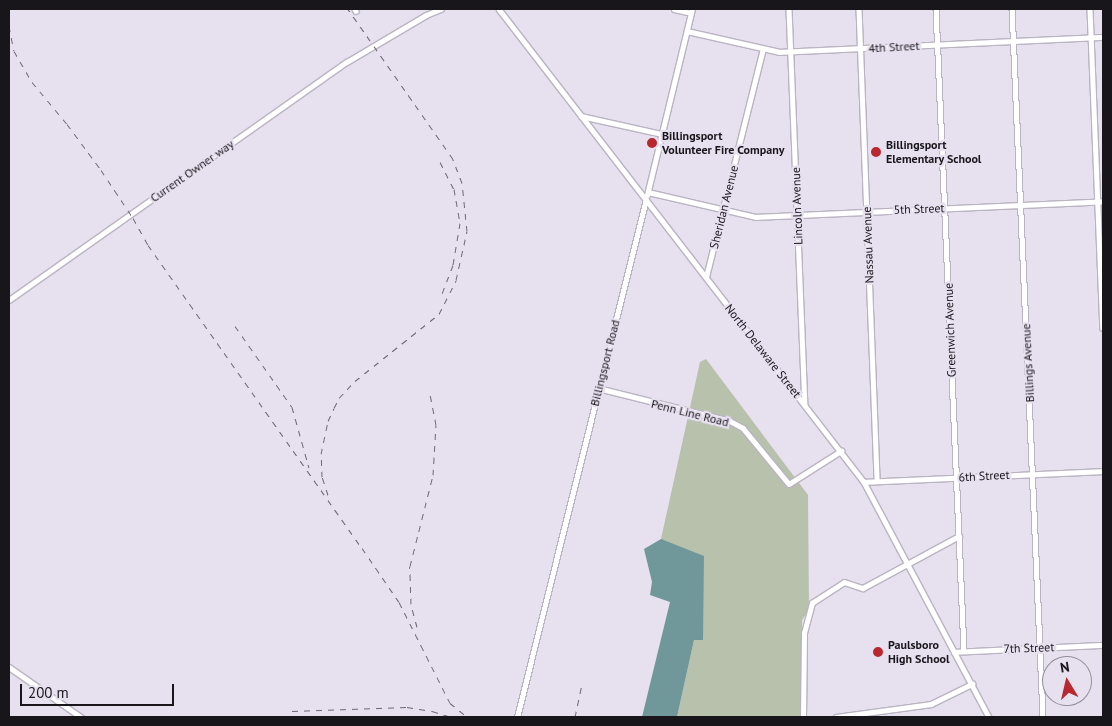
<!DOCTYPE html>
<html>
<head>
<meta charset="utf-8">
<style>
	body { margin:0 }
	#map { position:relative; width:1112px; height:726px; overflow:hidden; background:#e7e0ef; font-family:"PT Sans",sans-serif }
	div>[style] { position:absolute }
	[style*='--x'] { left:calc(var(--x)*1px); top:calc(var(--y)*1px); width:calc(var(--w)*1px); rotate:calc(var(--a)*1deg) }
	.green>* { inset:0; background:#b7c1ac }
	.water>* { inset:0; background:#70989a }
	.roads { filter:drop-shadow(1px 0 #bab3c1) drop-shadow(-1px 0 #bab3c1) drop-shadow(0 1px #bab3c1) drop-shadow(0 -1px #bab3c1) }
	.minor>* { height:4.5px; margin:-2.25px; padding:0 2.25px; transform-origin:2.25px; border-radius:2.25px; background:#fff }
	.tertiary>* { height:5px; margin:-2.5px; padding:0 2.5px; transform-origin:2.5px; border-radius:2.5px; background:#fff }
	.rail>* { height:1px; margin-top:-0.5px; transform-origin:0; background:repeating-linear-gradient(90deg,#6c6871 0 6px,transparent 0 12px) }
	.dots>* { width:14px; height:14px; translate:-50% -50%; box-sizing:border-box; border:2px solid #e7e0ef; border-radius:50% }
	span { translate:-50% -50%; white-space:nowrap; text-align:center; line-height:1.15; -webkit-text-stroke:4.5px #e7e0ef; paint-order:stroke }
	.street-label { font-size:12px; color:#18161b }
	.poi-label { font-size:12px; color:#18161b; font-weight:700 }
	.left { translate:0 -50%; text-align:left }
	.frame { position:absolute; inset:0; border:10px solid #18161b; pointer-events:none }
	.north { position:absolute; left:1042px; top:656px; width:50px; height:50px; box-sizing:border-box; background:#e7e0ef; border:1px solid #948f9a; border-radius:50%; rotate:351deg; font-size:14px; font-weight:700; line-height:20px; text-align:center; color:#18161b }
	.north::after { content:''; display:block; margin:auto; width:18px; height:22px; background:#b8282e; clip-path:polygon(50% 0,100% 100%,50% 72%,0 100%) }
	.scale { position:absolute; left:20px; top:684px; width:154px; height:22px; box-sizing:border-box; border:2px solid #18161b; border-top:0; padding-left:6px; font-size:15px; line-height:18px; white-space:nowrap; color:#18161b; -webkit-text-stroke:4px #e7e0ef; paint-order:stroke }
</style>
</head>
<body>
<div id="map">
	<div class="green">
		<div style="clip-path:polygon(706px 359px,808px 495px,809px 610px,802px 620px,803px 717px,677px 717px,694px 640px,703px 640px,661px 539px,700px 362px)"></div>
	</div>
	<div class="water">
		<div style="clip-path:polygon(661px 539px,704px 556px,703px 640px,694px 640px,677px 717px,642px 717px,670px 602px,650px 595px,652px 582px,644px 549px)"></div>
	</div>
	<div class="roads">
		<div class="minor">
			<div style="--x:355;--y:9;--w:2;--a:63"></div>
			<div style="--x:499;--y:9;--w:597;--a:52.34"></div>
			<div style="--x:864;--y:482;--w:266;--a:62"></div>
			<div style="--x:674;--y:9;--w:17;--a:13"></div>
			<div style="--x:789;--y:9;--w:395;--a:87.7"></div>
			<div style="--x:859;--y:9;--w:472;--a:87.8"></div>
			<div style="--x:936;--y:9;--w:643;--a:87.5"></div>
			<div style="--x:1012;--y:9;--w:709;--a:87.49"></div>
			<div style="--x:1090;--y:9;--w:319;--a:87.7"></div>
			<div style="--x:687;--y:31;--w:95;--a:12.7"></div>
			<div style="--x:780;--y:52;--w:323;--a:-2.7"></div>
			<div style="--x:581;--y:116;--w:83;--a:12.5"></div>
			<div style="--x:648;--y:192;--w:111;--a:13"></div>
			<div style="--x:756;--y:217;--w:347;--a:-2.6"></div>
			<div style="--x:647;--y:195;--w:191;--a:-76.4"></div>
			<div style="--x:706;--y:277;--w:235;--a:-76"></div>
			<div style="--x:9;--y:300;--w:413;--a:-35.2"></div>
			<div style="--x:347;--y:62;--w:92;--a:-30.7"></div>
			<div style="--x:426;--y:15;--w:16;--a:-22"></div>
			<div style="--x:598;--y:388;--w:136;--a:14"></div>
			<div style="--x:730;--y:421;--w:15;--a:28"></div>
			<div style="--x:743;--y:428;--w:72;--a:50.6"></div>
			<div style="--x:789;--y:484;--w:62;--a:-32.4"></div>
			<div style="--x:864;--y:482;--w:239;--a:-2.6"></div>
			<div style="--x:954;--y:652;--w:149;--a:-2.7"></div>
			<div style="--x:9;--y:667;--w:88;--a:34.8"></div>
			<div style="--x:803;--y:717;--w:84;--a:-89.3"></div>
			<div style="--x:804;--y:633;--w:31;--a:-75"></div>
			<div style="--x:812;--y:603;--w:38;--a:-33"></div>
			<div style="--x:844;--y:582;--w:20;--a:18"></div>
			<div style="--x:863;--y:588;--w:109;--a:-28.4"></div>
			<div style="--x:836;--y:717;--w:96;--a:-7.8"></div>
			<div style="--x:931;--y:704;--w:46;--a:-26"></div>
		</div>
		<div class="tertiary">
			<div style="--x:517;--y:717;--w:534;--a:-76.02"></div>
		</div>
	</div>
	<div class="rail">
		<div style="--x:9;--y:20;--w:11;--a:-90"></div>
		<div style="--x:9;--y:26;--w:25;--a:79"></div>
		<div style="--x:14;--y:51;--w:36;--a:60"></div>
		<div style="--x:32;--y:82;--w:55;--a:50.2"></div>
		<div style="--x:67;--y:124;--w:57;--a:53.5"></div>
		<div style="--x:101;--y:170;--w:58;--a:56.3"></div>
		<div style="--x:133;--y:218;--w:31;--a:61"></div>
		<div style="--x:148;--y:245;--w:371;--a:54.8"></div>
		<div style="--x:362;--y:548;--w:65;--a:55.6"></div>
		<div style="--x:399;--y:602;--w:113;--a:63.2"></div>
		<div style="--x:450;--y:703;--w:22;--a:39"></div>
		<div style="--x:440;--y:162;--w:30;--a:63"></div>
		<div style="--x:454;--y:189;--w:35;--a:80"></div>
		<div style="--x:460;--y:223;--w:43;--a:99.5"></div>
		<div style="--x:453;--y:265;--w:31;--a:111"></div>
		<div style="--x:235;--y:326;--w:99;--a:54.9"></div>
		<div style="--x:292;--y:407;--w:63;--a:74.4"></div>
		<div style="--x:328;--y:495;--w:19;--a:-108"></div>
		<div style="--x:322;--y:477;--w:23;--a:-92"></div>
		<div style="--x:321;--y:454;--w:34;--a:-78"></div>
		<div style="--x:328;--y:421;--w:14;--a:-65"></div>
		<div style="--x:334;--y:408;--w:11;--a:-63"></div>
		<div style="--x:339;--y:398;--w:23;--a:-47"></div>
		<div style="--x:355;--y:381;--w:107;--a:-38.6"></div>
		<div style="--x:439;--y:314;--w:38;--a:-63"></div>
		<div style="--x:456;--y:280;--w:50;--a:-77.3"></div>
		<div style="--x:467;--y:231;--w:48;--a:-95.9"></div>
		<div style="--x:462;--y:183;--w:26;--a:-111"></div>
		<div style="--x:453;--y:159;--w:183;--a:-125"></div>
		<div style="--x:417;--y:627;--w:24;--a:-105"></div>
		<div style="--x:411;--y:604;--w:38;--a:-92"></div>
		<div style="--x:410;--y:566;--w:94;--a:-75.8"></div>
		<div style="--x:433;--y:475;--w:50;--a:-86.6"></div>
		<div style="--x:436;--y:425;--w:32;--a:-101"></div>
		<div style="--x:292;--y:711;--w:115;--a:-2"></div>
		<div style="--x:407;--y:707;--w:25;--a:9"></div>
		<div style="--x:432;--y:711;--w:21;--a:17"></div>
		<div style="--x:575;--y:717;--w:33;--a:-78"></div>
	</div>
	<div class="dots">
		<div style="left:652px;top:143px;background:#b8282e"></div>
		<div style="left:876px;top:152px;background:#b8282e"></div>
		<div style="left:878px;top:652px;background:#b8282e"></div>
	</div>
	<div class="street-label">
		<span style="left:894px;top:47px;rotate:-3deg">4th Street</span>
		<span style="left:192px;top:171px;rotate:-35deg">Current Owner way</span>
		<span style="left:797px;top:206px;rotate:-92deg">Lincoln Avenue</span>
		<span style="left:724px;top:207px;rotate:-76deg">Sheridan Avenue</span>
		<span style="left:919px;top:209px;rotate:-2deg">5th Street</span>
		<span style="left:868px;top:245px;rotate:-92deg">Nassau Avenue</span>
		<span style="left:950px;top:330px;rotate:-92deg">Greenwich Avenue</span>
		<span style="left:763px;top:351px;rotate:52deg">North Delaware Street</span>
		<span style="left:605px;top:363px;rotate:-76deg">Billingsport Road</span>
		<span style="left:1028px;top:363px;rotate:-93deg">Billings Avenue</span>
		<span style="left:690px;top:413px;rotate:14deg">Penn Line Road</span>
		<span style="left:984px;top:476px;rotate:-3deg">6th Street</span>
		<span style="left:1029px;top:648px;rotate:-2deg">7th Street</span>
	</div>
	<div class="poi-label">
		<span class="left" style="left:662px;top:143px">Billingsport<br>Volunteer Fire Company</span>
		<span class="left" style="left:886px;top:152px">Billingsport<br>Elementary School</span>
		<span class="left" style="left:888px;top:652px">Paulsboro<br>High School</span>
	</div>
	<div class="frame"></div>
	<div class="north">N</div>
	<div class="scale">200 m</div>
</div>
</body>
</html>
